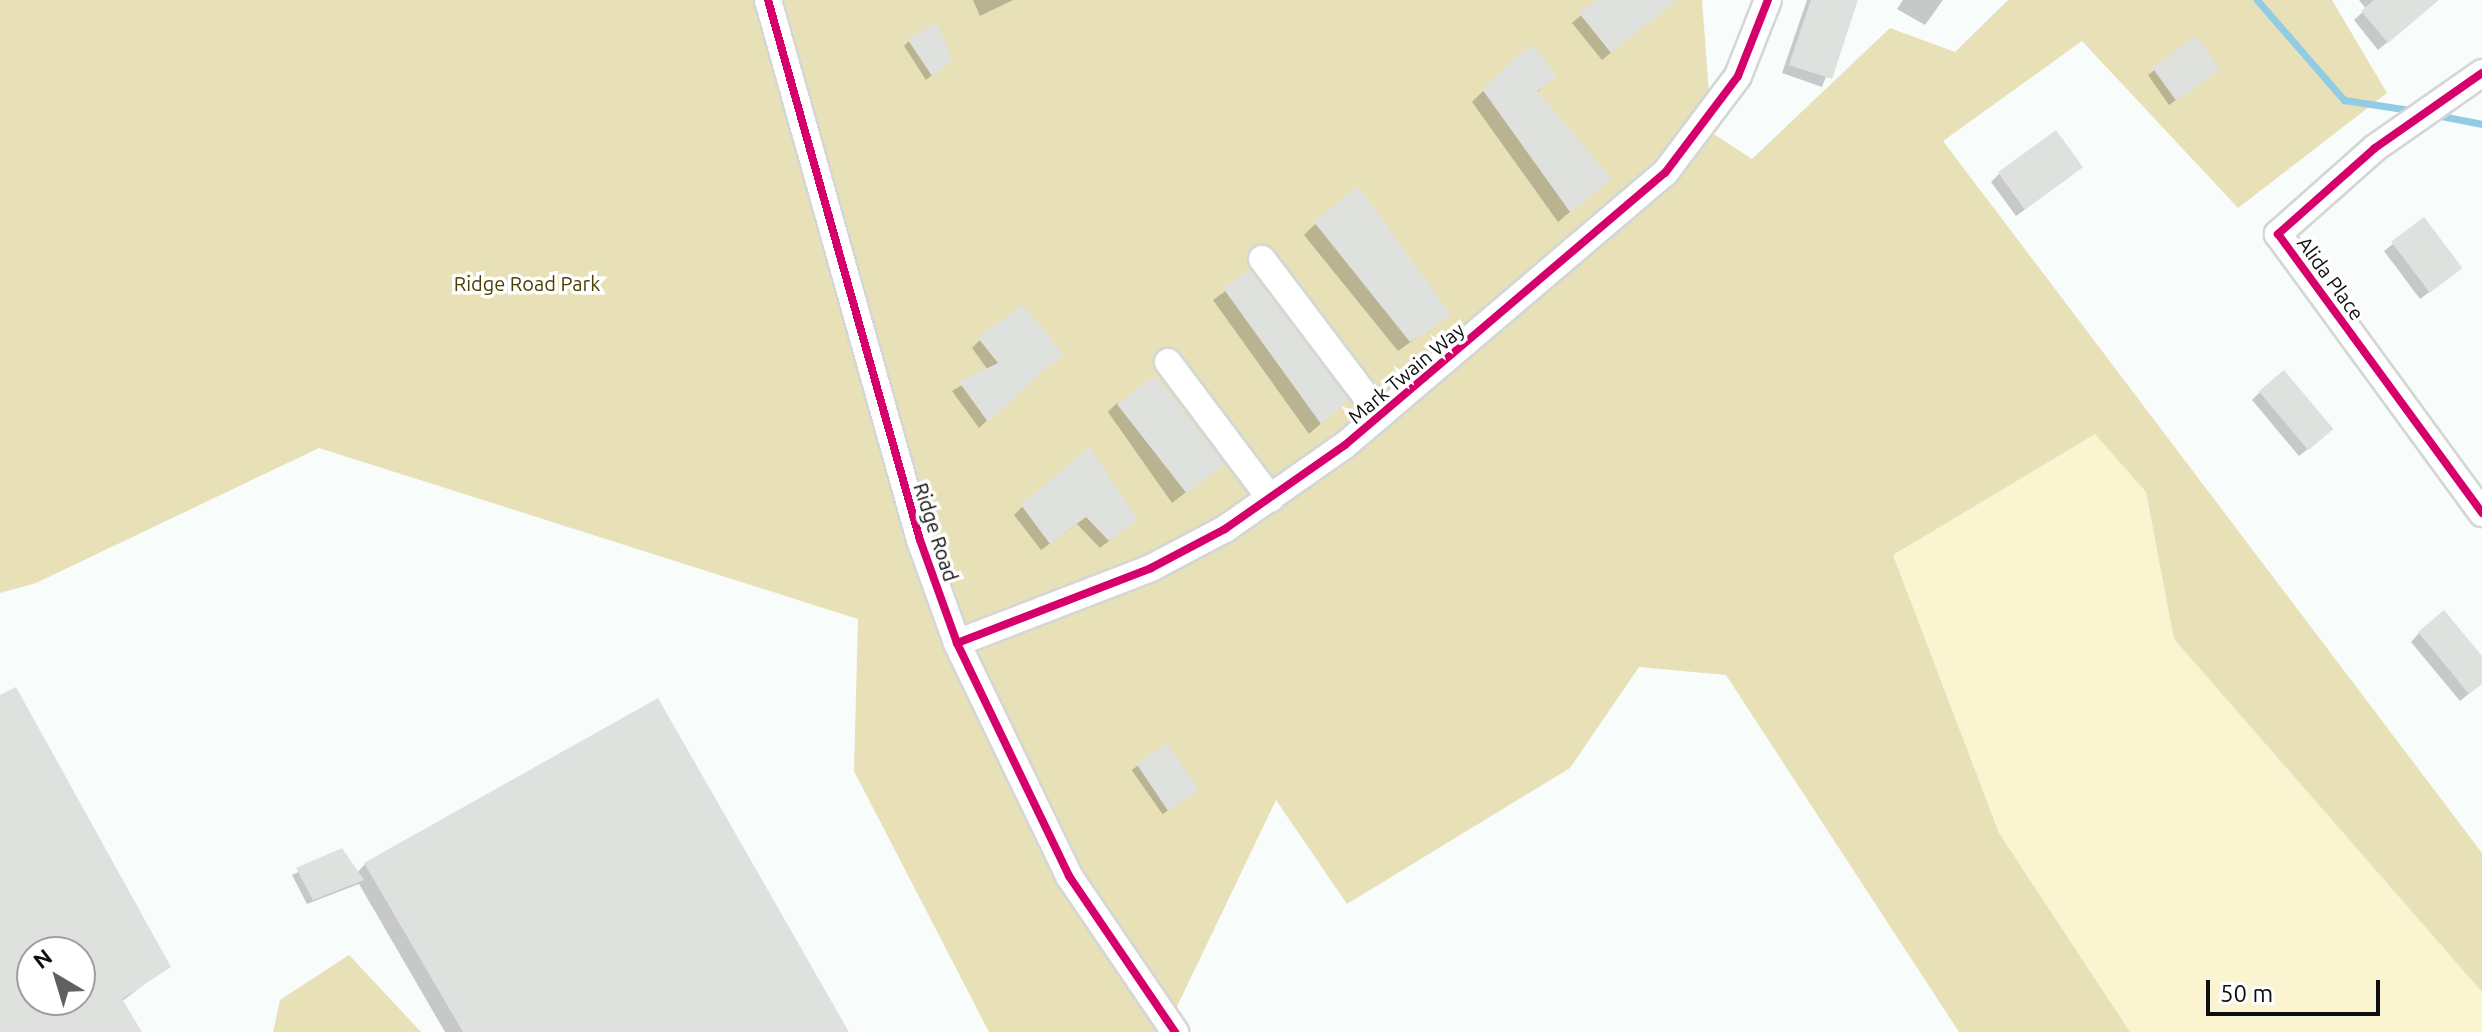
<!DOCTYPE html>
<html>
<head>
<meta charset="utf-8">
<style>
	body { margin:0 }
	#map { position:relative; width:2482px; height:1032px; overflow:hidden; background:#f8fcfa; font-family:Ubuntu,sans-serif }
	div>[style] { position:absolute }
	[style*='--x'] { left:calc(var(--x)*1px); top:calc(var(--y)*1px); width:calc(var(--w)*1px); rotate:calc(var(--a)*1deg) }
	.green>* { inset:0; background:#faf4d1 }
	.forest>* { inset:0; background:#e8e0b7 }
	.shadow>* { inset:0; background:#0003; transform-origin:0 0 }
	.stream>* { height:7px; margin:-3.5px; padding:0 3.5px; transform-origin:3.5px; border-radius:3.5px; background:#91cce4 }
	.building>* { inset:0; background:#dfe1df; transform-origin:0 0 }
	.roads { filter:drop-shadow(2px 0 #d3d7d5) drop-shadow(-2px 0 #d3d7d5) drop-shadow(0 2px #d3d7d5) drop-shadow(0 -2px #d3d7d5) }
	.minor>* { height:26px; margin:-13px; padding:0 13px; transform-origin:13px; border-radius:13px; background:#fefffe }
	.cycleway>* { height:8px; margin:-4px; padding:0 4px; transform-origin:4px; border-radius:4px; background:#d6006c }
	span { translate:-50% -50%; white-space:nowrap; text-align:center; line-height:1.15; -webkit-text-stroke:7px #fff; paint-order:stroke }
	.street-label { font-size:20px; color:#0b0e0c }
	.park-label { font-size:20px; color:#4b3f02 }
	.north { position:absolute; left:16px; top:936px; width:80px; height:80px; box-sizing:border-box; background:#fff; border:2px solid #9d9f9e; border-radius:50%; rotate:322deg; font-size:22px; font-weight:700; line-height:32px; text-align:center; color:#0b0e0c }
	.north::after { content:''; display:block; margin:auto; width:28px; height:36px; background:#5e615f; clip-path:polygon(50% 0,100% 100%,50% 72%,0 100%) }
	.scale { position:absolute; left:2206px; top:980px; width:174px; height:36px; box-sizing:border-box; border:4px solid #0b0e0c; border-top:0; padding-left:10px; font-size:24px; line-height:28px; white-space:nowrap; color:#0b0e0c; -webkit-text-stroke:6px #fff; paint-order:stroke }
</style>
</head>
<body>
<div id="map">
	<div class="green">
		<div style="clip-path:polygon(2095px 433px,2146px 492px,2174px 639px,2482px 992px,2482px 1032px,2130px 1032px,1999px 833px,1893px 555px)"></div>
	</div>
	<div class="forest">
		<div style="clip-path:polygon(0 0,1702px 0,1712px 133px,1752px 159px,1890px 28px,1955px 52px,2008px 0,2332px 0,2387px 93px,2238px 208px,2082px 41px,1943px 141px,2482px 853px,2482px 992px,2174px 639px,2146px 492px,2095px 434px,1893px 555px,1999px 833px,2130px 1032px,1959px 1032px,1726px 675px,1639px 667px,1570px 768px,1347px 904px,1276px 800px,1172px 1017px,1175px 1032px,989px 1032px,854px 771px,858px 619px,319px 448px,36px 583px,0 593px)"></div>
		<div style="clip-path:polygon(349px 955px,421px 1032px,273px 1032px,280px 1000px)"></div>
	</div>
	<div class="shadow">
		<div style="clip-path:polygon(973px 0,1013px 0,980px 16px)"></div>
		<div style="clip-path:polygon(1599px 0,1676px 0,1602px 60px,1572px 23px)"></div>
		<div style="clip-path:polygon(1807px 0,1856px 0,1822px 87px,1782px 73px)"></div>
		<div style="clip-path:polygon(1903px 0,1943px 0,1925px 25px,1897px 9px)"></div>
		<div style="clip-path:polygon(2359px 0,2438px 0,2378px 50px,2354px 20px,2366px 9px)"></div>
		<div style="clip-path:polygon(2196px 39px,2212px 74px,2169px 105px,2148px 75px)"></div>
		<div style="clip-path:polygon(909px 41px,945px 65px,926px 80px,904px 46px)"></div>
		<div style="clip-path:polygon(1554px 76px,1536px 93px,1609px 179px,1558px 222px,1472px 102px,1483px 91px)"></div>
		<div style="clip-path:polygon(2000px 173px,2072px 175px,2016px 216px,1991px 182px)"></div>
		<div style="clip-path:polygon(2424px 219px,2451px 276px,2420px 299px,2384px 251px)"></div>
		<div style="clip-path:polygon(1315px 224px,1448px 315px,1398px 351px,1304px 235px)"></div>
		<div style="clip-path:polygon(1250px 273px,1335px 411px,1309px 434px,1213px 300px)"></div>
		<div style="clip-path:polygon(980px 340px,1052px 361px,979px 428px,952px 391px,988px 370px,972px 348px)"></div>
		<div style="clip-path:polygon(2260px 392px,2323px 437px,2299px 456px,2252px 400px)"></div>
		<div style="clip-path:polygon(1117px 403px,1222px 464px,1172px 503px,1108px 412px)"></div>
		<div style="clip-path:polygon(1023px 506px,1136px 520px,1100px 548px,1077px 524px,1041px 550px,1014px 515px)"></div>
		<div style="clip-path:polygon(2419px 633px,2482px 659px,2482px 683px,2460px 701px,2411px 642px)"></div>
		<div style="clip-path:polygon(evenodd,0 698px,168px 966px,121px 1002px,140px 1032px,0 1032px,0 698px,32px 952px,80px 952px,80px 1000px,32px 1000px,32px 952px)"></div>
		<div style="left:1166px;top:746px;width:54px;height:42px;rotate:55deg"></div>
		<div style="clip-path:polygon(341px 851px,357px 873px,365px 864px,846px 1032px,445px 1032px,359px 884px,307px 904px,292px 875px)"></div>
	</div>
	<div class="stream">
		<div style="--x:2257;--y:0;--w:133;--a:49"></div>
		<div style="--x:2344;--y:100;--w:73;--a:8.7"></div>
		<div style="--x:2436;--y:115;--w:47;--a:11.1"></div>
	</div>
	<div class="building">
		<div style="clip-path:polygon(1596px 0,1677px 0,1611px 53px,1579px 13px)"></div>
		<div style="clip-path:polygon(1811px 0,1858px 0,1832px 79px,1789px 65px)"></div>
		<div style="clip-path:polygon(2374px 0,2439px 0,2388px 43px,2361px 11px)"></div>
		<div style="clip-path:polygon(936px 22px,953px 60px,932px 76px,908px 40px)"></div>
		<div style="left:2196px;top:36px;width:41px;height:54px;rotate:54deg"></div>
		<div style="clip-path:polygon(1532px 44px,1557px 76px,1537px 91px,1612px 179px,1570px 212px,1482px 89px)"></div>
		<div style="left:2056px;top:130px;width:46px;height:72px;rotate:54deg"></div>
		<div style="clip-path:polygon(1358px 186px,1451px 315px,1410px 342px,1314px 222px)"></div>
		<div style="left:2424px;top:217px;width:64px;height:41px;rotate:53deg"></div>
		<div style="clip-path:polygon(1250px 270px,1349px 400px,1321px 424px,1223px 288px)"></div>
		<div style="clip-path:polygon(1022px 305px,1063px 353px,988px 422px,959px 382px,998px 363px,978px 338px)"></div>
		<div style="left:2284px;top:370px;width:77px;height:33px;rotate:50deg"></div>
		<div style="left:1155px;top:375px;width:113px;height:48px;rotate:52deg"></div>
		<div style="clip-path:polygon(1089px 447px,1138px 520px,1109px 541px,1086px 517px,1050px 544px,1021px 505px)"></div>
		<div style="clip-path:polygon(2444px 610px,2482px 656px,2482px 684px,2469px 694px,2418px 632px)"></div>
		<div style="clip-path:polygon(evenodd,16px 687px,171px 967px,122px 999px,142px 1032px,0 1032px,0 695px,16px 687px,32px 952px,80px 952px,80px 1000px,32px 1000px,32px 952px)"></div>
		<div style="clip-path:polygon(658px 698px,849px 1032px,463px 1032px,364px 863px)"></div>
		<div style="left:1167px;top:743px;width:57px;height:37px;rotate:56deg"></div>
		<div style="clip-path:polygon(342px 848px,364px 880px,313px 900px,296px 868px)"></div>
	</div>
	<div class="roads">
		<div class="minor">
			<div style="--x:768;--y:0;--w:561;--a:74.28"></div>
			<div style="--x:920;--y:540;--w:109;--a:70.2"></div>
			<div style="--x:957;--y:643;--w:259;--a:64.3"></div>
			<div style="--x:1069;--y:876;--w:189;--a:55.8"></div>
			<div style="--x:2482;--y:73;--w:131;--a:145"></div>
			<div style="--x:2375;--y:148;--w:130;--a:138.4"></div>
			<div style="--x:2278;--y:234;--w:346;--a:53.8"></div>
			<div style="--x:1262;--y:259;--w:196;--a:52.9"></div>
			<div style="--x:1168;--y:362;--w:171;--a:53.1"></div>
			<div style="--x:957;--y:643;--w:208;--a:-21.1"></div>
			<div style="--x:1151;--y:568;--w:84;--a:-27.8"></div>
			<div style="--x:1225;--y:529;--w:146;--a:-35"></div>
			<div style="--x:1345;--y:445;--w:420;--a:-40.4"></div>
			<div style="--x:1665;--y:173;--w:121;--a:-53"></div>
			<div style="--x:1738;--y:76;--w:82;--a:-68.5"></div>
		</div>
	</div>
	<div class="cycleway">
		<div style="--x:768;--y:0;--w:561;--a:74.28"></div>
		<div style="--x:920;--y:540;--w:109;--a:70.2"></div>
		<div style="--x:957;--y:643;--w:259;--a:64.3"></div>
		<div style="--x:1069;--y:876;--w:189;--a:55.8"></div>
		<div style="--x:2482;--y:73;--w:131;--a:145"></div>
		<div style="--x:2375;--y:148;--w:130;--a:138.4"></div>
		<div style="--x:2278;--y:234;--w:346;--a:53.8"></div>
		<div style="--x:957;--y:643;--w:208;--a:-21.1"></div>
		<div style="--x:1151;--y:568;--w:84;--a:-27.8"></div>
		<div style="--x:1225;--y:529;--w:146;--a:-35"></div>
		<div style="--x:1345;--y:445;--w:420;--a:-40.4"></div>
		<div style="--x:1665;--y:173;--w:121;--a:-53"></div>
		<div style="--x:1738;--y:76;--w:82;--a:-68.5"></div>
	</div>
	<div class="street-label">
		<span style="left:2331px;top:278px;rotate:54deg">Alida Place</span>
		<span style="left:1406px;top:373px;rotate:-40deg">Mark Twain Way</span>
		<span style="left:936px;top:532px;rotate:72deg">Ridge Road</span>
	</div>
	<div class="park-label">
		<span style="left:527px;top:283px">Ridge Road Park</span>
	</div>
	<div class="north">N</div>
	<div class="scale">50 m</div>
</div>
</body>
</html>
